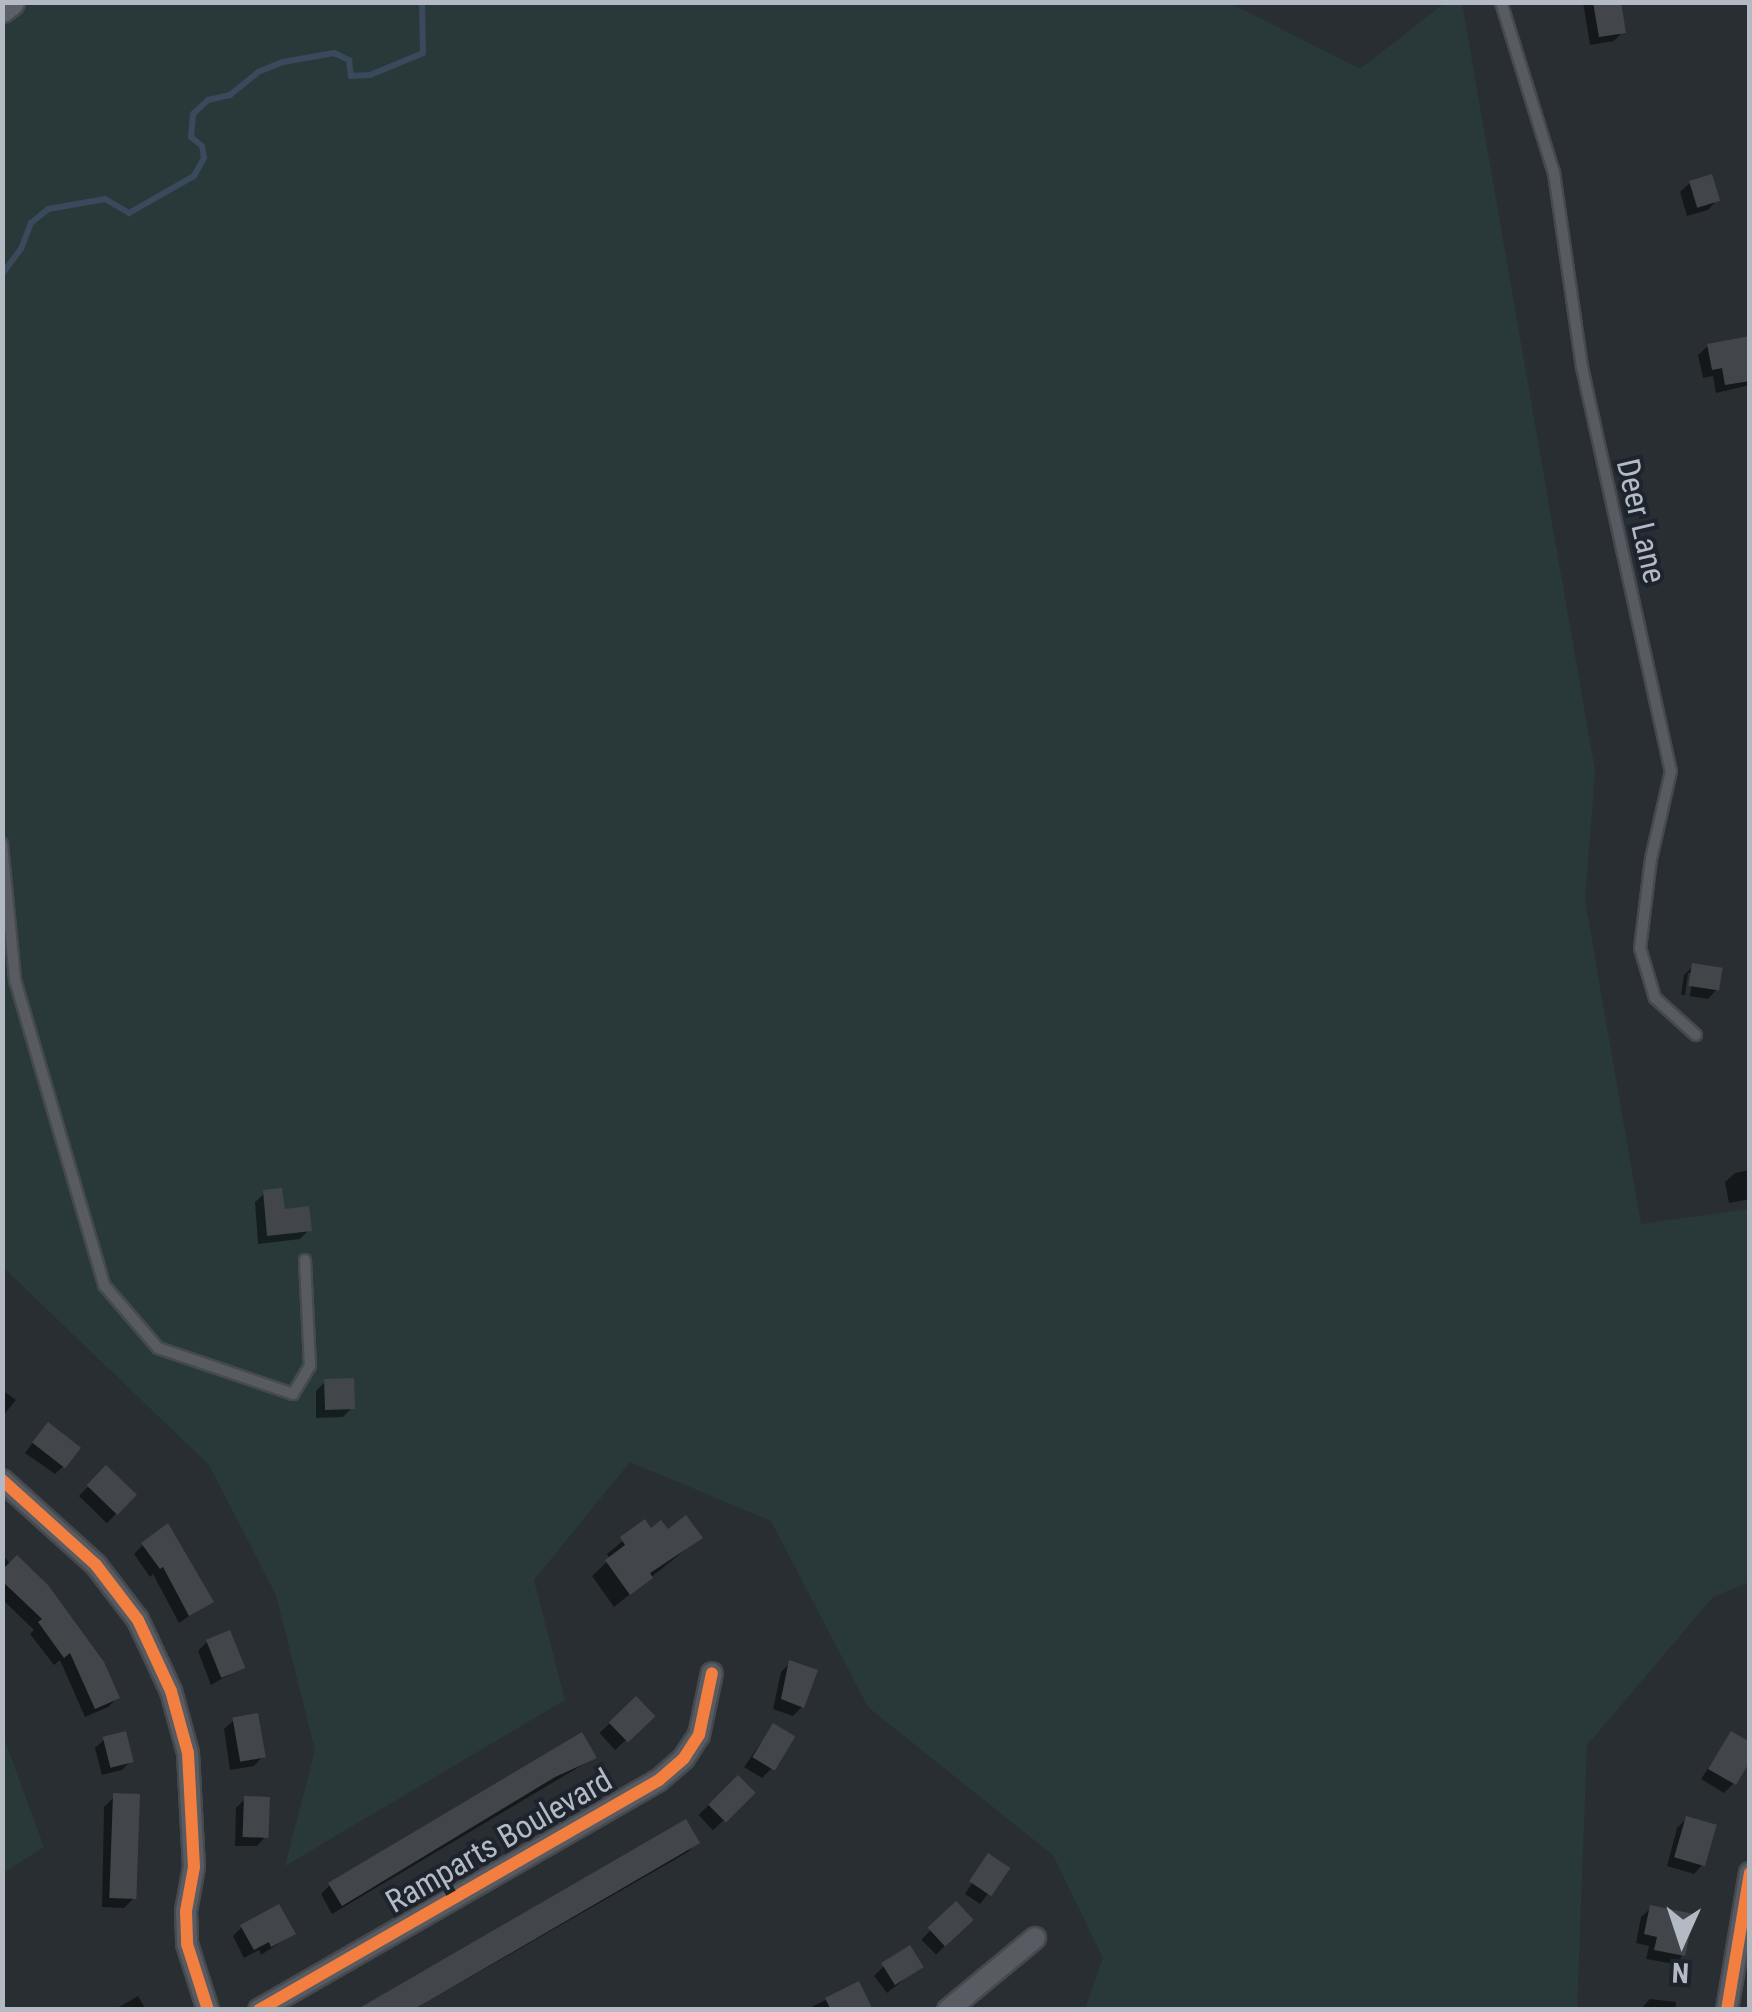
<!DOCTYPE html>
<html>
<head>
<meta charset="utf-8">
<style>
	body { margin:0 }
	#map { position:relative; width:1752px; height:2012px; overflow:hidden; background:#292e33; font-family:"Roboto Condensed",sans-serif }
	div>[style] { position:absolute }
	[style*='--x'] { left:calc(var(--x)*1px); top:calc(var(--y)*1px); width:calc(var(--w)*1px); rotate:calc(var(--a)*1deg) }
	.green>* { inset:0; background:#29393a }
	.shadow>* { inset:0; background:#0007; transform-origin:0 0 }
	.stream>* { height:6px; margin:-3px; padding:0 3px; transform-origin:3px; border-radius:3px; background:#3a495b }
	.building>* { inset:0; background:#42464b; transform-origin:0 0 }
	.roads { filter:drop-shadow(2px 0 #464a4e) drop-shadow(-2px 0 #464a4e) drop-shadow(0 2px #464a4e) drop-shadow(0 -2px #464a4e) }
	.lane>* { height:10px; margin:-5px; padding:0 5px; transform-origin:5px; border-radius:5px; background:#585c62 }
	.street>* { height:20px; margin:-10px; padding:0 10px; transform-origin:10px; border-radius:10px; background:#585c62 }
	.secondary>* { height:28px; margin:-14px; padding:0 14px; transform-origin:14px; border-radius:14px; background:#5d6066 }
	.cycleway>* { height:12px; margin:-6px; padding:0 6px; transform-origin:6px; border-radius:6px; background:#f27e40 }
	span { translate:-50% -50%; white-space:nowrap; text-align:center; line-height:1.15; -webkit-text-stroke:8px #1d242d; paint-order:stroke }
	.street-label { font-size:32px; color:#b3bac4 }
	.frame { position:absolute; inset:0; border:5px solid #b3bac4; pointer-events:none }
	.north { position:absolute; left:1632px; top:1892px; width:100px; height:100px; -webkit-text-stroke:8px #1d242d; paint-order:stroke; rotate:183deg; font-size:28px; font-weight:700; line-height:40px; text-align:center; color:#b3bac4 }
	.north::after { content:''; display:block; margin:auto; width:35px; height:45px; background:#b3bac4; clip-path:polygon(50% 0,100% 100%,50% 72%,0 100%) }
</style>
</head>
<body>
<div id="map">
	<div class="green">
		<div style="clip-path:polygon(2px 3px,1230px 3px,1360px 69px,1445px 3px,1462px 3px,1595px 771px,1585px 900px,1641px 1224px,1749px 1209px,1749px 1582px,1713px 1597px,1587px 1745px,1577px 2009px,1085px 2009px,1103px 1958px,1053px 1855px,868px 1707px,771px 1521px,630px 1462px,534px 1580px,565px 1700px,285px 1866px,315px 1750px,276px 1595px,209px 1465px,3px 1267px)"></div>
		<div style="clip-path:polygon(2px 1733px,44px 1847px,3px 1873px,2px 1873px)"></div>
	</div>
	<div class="shadow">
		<div style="clip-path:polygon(1583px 2px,1618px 2px,1623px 32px,1614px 41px,1590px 45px)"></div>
		<div style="clip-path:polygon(1690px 183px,1717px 200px,1708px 210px,1687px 216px,1680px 192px)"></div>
		<div style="clip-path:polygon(1750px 343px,1750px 385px,1716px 393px,1713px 376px,1703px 378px,1698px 355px,1708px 346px)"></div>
		<div style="clip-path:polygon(1693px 966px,1717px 989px,1708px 999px,1690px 996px,1693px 973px,1688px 973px,1685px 995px,1681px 995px,1684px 975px)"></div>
		<div style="clip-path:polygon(1750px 1170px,1750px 1199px,1729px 1203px,1725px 1182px,1735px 1173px)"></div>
		<div style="clip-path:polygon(265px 1193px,309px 1230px,300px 1239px,258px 1244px,255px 1202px)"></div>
		<div style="clip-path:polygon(325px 1382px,352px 1408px,343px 1417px,316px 1418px,316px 1391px)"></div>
		<div style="clip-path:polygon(2px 1390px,16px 1400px,2px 1417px)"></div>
		<div style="clip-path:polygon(39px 1434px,66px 1464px,55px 1474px,25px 1453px)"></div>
		<div style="left:106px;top:1468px;width:39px;height:39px;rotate:44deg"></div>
		<div style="clip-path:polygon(644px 1523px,651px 1531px,700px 1538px,614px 1607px,592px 1576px,610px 1559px,607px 1554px)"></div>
		<div style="clip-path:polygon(143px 1545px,211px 1601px,179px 1623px,153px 1574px,150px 1577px,134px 1554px)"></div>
		<div style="clip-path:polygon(2px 1554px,117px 1698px,108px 1707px,85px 1717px,60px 1660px,54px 1665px,30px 1634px,34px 1630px,2px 1599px)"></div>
		<div style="clip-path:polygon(207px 1642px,242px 1667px,211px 1685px,198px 1651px)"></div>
		<div style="clip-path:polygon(790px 1663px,802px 1707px,793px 1716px,773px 1709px,781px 1672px)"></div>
		<div style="left:636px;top:1699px;width:23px;height:50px;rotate:47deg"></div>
		<div style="clip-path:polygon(234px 1720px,263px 1756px,254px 1766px,230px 1770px,224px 1729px)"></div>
		<div style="clip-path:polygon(773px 1726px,771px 1769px,762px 1778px,744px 1767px)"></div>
		<div style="clip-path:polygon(1731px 1734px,1734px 1783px,1724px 1793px,1701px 1779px)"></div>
		<div style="clip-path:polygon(105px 1739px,131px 1761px,122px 1770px,102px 1775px,95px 1748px)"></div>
		<div style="clip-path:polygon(594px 1758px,332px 1914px,321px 1894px,330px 1885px)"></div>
		<div style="left:738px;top:1778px;width:21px;height:54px;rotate:47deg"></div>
		<div style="clip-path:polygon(114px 1797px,134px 1898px,124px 1908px,102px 1907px,104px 1807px)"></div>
		<div style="clip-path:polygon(245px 1799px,266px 1836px,257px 1846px,235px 1846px,236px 1808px)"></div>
		<div style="clip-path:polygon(1686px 1819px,1703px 1864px,1694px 1874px,1667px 1866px,1677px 1828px)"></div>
		<div style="clip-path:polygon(697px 1842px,688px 1852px,413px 2010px)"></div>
		<div style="clip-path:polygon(989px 1857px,1007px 1869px,980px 1904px,965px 1894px)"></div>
		<div style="left:956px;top:1905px;width:21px;height:49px;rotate:45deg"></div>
		<div style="clip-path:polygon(1651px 1908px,1683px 1955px,1674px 1964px,1646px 1959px,1649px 1946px,1636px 1943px,1641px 1917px)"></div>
		<div style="clip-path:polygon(242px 1927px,293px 1934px,261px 1955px,259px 1950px,244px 1958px,233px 1936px)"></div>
		<div style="clip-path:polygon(884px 1966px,921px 1966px,887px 1993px,874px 1976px)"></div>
		<div style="clip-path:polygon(858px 1984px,865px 2010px,805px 2010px)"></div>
		<div style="clip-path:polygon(138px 1996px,146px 2010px,114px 2010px)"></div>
		<div style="clip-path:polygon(1650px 1999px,1676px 2002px,1675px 2010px,1640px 2010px)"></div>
	</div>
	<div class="stream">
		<div style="--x:2;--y:274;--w:31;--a:-53"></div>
		<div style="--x:21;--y:249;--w:28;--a:-69"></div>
		<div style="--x:31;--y:223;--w:22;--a:-39"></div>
		<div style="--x:48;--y:209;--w:58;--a:-10"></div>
		<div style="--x:105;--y:199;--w:28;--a:30"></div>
		<div style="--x:129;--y:213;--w:75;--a:-29.6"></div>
		<div style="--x:194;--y:176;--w:21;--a:-61"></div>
		<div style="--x:204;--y:158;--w:12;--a:-99"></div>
		<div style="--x:202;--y:146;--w:14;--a:-141"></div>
		<div style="--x:191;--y:137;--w:23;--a:-85"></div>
		<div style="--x:193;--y:114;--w:21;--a:-43"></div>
		<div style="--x:208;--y:100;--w:23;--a:-13"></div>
		<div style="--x:230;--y:95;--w:36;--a:-39"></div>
		<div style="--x:258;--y:72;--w:27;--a:-22"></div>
		<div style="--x:283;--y:62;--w:52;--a:-10"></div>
		<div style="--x:334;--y:53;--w:17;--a:25"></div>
		<div style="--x:349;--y:60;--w:16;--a:83"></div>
		<div style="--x:351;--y:76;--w:19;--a:-3"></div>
		<div style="--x:370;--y:75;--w:57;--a:-22.5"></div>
		<div style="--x:423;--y:53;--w:51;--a:-91.1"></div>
	</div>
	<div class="building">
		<div style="clip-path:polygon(1593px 2px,1621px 2px,1626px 33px,1599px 37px)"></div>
		<div style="left:1712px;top:174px;width:28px;height:24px;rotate:73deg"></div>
		<div style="clip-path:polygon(1750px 336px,1750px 381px,1725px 385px,1722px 368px,1712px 370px,1707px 344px)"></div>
		<div style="left:1692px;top:963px;width:31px;height:23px;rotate:9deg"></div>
		<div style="clip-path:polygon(282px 1188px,285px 1209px,309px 1206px,312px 1231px,267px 1236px,263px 1190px)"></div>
		<div style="left:354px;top:1378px;width:31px;height:30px;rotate:88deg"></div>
		<div style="left:48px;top:1422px;width:42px;height:26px;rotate:38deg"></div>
		<div style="left:106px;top:1465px;width:43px;height:28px;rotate:44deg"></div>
		<div style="clip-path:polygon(686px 1515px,703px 1538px,650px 1573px,653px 1578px,630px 1595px,605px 1560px,625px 1545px,620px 1537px,645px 1519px,651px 1528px,661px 1520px,668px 1529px)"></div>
		<div style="clip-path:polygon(168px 1523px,214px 1602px,189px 1616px,163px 1567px,160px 1569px,141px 1543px)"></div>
		<div style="clip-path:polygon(17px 1555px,48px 1585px,104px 1662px,120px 1698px,95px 1709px,70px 1653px,64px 1658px,38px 1622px,42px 1619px,2px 1581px,2px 1570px)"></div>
		<div style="left:230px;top:1630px;width:41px;height:26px;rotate:68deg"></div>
		<div style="clip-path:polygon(789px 1660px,818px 1670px,804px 1708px,781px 1699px)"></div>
		<div style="left:636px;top:1696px;width:28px;height:38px;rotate:46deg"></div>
		<div style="left:258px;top:1713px;width:45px;height:26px;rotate:80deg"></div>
		<div style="left:773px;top:1723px;width:26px;height:40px;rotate:31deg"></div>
		<div style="left:126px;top:1731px;width:32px;height:24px;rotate:76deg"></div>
		<div style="clip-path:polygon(1731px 1731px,1750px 1742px,1750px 1761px,1736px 1785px,1708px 1769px)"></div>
		<div style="clip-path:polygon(582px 1732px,597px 1758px,555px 1777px,342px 1906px,328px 1883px)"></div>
		<div style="left:738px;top:1775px;width:25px;height:42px;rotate:45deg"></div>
		<div style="left:140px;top:1794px;width:105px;height:27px;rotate:92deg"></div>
		<div style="left:244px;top:1796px;width:26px;height:41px;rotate:2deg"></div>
		<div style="left:1686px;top:1816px;width:32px;height:43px;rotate:16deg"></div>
		<div style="clip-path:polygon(686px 1819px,700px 1843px,430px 2000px,412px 2010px,356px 2010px)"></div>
		<div style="left:988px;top:1853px;width:27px;height:34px;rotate:34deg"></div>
		<div style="left:956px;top:1901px;width:26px;height:39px;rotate:47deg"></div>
		<div style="clip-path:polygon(279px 1904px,296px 1934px,271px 1947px,269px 1942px,254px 1950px,240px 1925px)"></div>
		<div style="clip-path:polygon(1650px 1905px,1694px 1914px,1685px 1956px,1654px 1950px,1657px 1937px,1644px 1934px)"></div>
		<div style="left:910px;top:1945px;width:26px;height:34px;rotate:58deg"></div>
		<div style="clip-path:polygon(859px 1981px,873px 2010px,831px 2010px,825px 1998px)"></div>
	</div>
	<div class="roads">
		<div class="lane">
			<div style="--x:1501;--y:2;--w:179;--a:72.8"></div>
			<div style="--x:1554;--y:173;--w:196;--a:81.8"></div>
			<div style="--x:1582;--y:367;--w:414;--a:77.6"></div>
			<div style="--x:1671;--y:771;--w:90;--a:102.8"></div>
			<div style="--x:1651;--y:859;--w:90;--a:97"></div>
			<div style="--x:1640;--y:948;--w:52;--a:73.3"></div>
			<div style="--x:1655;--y:998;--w:55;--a:42.1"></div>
			<div style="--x:2;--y:844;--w:137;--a:84.5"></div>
			<div style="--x:15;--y:980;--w:318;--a:73.7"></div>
			<div style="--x:104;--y:1285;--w:83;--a:49.4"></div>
			<div style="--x:158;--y:1348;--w:143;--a:18.8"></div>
			<div style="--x:293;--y:1394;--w:33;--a:-59"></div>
			<div style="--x:310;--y:1366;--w:106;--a:-92.7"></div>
		</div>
		<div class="street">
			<div style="--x:2;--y:1480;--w:127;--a:42.1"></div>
			<div style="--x:96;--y:1565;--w:69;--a:52.6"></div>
			<div style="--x:138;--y:1620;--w:78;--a:65.1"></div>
			<div style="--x:171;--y:1691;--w:64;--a:74.7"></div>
			<div style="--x:188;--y:1753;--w:114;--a:87"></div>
			<div style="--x:194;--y:1867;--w:45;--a:100.3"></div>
			<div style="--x:186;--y:1911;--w:33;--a:88"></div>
			<div style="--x:187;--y:1944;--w:69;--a:72.3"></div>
			<div style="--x:259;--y:2010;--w:461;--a:-29.9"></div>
			<div style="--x:659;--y:1780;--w:33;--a:-41"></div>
			<div style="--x:684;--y:1758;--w:27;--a:-57"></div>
			<div style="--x:699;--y:1735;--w:63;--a:-78.2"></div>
			<div style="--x:948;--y:2010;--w:113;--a:-39.6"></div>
			<div style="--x:1727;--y:2010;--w:139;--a:-80.5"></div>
		</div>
		<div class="secondary">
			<div style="--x:2;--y:8;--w:10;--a:-37"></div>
		</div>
	</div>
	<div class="cycleway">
		<div style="--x:2;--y:1480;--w:127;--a:42.1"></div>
		<div style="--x:96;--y:1565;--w:69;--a:52.6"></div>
		<div style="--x:138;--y:1620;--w:78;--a:65.1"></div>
		<div style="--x:171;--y:1691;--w:64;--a:74.7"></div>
		<div style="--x:188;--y:1753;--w:114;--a:87"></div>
		<div style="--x:194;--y:1867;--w:45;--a:100.3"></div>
		<div style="--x:186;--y:1911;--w:33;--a:88"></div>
		<div style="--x:187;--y:1944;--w:69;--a:72.3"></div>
		<div style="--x:259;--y:2010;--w:461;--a:-29.9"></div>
		<div style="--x:659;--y:1780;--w:33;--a:-41"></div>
		<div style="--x:684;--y:1758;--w:27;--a:-57"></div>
		<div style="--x:699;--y:1735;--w:63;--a:-78.2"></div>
		<div style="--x:1727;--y:2010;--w:139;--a:-80.5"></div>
	</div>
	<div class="street-label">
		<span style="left:1641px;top:521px;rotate:77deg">Deer Lane</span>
		<span style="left:499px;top:1841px;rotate:-30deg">Ramparts Boulevard</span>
	</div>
	<div class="frame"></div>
	<div class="north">N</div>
</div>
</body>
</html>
